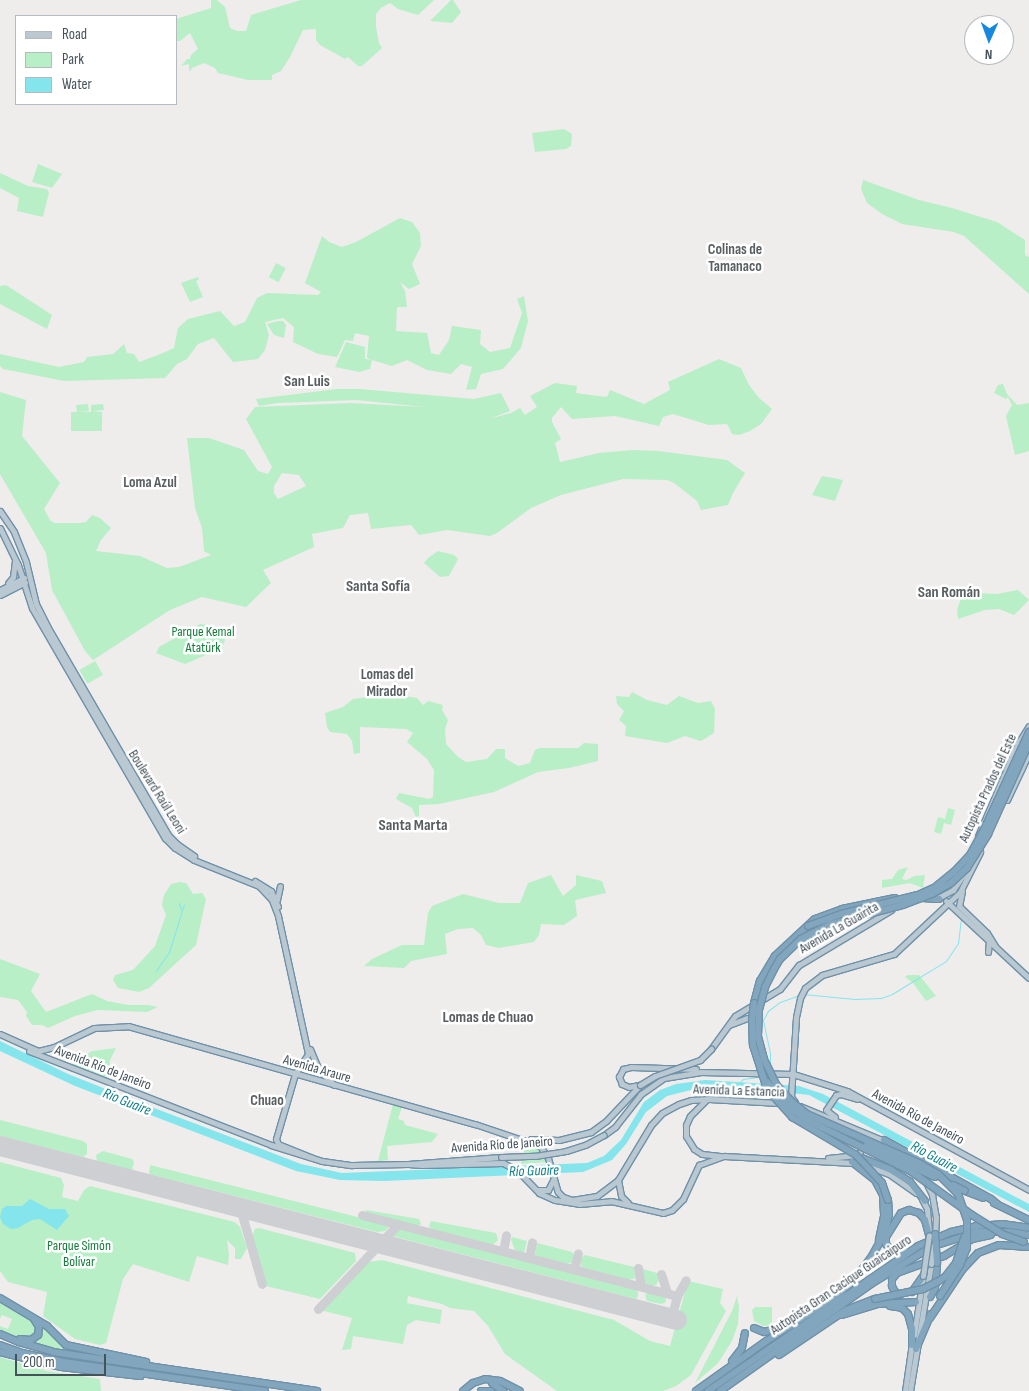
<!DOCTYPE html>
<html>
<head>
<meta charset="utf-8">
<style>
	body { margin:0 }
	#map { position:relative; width:1029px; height:1391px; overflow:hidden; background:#efecec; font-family:"Sofia Sans Condensed",sans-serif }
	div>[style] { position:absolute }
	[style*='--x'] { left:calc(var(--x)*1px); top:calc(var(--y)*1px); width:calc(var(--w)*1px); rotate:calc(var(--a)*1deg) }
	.green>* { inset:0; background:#b8efc6; transform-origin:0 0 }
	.water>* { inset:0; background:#84e5ed }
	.stream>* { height:1px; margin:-0.5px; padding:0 0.5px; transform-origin:0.5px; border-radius:0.5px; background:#84e5ed }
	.taxiway>* { height:9px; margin:-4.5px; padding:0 4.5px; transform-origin:4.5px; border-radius:4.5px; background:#cecfd2 }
	.runway>* { height:20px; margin:-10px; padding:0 10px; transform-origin:10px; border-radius:10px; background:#cecfd2 }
	.roads { filter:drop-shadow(1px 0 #6e91a8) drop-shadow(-1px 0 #6e91a8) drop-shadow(0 1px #6e91a8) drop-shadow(0 -1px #6e91a8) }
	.secondary>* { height:5px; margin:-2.5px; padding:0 2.5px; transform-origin:2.5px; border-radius:2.5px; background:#b9c8d1 }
	.highway>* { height:6px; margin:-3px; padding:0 3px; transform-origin:3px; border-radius:3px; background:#82a6bd }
	.bridges { filter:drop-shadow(1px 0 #6e91a8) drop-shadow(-1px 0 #6e91a8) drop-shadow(0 1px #6e91a8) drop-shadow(0 -1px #6e91a8) }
	.secondary-bridge>* { height:5px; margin:-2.5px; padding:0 2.5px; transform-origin:2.5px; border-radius:2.5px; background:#b9c8d1 }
	.highway-bridge>* { height:6px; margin:-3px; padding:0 3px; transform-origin:3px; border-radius:3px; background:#82a6bd }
	span { translate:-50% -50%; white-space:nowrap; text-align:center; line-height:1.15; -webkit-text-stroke:5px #fff; paint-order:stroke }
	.park-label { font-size:14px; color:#157b3a }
	.street-label { font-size:14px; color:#44525a }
	.neighbourhood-label { font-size:15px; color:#595e61; font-weight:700 }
	.water-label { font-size:15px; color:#0b7f89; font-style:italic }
	.quarter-label { font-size:16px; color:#595e61; font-weight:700 }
	.legend { position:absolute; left:15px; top:15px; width:162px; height:90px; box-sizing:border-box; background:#fff; border:1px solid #b4babd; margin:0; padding:6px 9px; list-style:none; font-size:15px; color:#44525a }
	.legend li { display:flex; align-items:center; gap:10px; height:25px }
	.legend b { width:25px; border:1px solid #b4babd }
	.north { position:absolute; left:964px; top:15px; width:50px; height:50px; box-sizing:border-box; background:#fff; border:1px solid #b4babd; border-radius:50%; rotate:182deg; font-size:14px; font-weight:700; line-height:20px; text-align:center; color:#44525a }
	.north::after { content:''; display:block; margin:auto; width:18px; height:22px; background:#1689df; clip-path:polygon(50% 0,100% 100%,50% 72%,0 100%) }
	.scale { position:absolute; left:15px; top:1354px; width:91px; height:22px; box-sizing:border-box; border:2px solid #44525a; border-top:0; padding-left:6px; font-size:15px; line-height:18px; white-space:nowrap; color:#44525a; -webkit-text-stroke:4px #fff; paint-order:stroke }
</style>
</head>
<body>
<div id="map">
	<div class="green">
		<div style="clip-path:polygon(211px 0,217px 0,225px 7px,230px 28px,237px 31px,246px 31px,251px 15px,301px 0,434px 0,418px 15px,398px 9px,390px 3px,381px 8px,376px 14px,376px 27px,379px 43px,382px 48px,362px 66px,358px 66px,348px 57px,345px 59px,320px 45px,316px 40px,316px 29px,303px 30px,290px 57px,281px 71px,272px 75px,272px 80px,248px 80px,218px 73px,215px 68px,204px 63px,192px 68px,190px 71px,189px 71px,189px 64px,181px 66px,187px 59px,190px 59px,191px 55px,198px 49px,190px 33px,180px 41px,176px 41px,176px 19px,211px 8px)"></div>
		<div style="clip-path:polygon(451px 0,453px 0,461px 12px,452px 23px,430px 21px)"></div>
		<div style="clip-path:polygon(564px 129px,572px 134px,571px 146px,566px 149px,535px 152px,532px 133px)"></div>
		<div style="clip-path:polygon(38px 164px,62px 174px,52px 188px,32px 182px)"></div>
		<div style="clip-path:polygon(0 173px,28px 186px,47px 189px,49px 193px,43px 217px,17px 211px,19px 198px,0 188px)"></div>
		<div style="clip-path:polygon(863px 180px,919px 200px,952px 208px,997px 222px,1025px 240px,1025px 255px,1029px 257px,1029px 294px,964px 236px,954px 232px,902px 224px,882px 214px,867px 203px,861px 189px)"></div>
		<div style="clip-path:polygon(400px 218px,412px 222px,420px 233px,421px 246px,412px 264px,420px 284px,409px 289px,400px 282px,405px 291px,407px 307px,397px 307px,396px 331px,427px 333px,431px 353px,439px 355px,449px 340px,452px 326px,481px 330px,480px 344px,490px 352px,510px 348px,522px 313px,517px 299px,524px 296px,528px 321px,521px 348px,503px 369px,481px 374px,476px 389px,466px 390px,472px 367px,461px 364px,451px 374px,427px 370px,407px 360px,392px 366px,372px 360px,370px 369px,359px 372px,335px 367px,346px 342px,365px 347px,365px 359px,372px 360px,367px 358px,369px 336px,355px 333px,353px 341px,345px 340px,337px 357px,318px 354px,293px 342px,294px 327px,283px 318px,265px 322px,269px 335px,265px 350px,258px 359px,233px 362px,214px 338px,198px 344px,187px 359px,177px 364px,165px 378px,64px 381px,3px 369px,0 366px,0 354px,59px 367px,84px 362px,87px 357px,113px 354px,124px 344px,127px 353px,134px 354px,139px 362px,163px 353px,174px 348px,178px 328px,188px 319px,220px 311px,234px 326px,245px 322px,257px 298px,267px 293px,318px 295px,321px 292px,305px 283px,322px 236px,329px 242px,342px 247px,356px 242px)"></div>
		<div style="left:276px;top:263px;width:11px;height:16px;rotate:27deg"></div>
		<div style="clip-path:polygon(198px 277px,199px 280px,196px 281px,203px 297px,190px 302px,181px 283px)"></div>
		<div style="clip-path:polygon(6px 285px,52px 315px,47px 329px,0 304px,0 286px)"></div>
		<div style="clip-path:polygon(278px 321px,283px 321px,286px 325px,284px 338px,274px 335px,267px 324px)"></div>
		<div style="clip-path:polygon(evenodd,719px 359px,741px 368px,749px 385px,759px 398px,772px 409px,761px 424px,750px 431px,739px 435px,732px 434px,727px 424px,709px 425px,673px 414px,663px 417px,659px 426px,615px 416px,572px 419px,561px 407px,552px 418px,552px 422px,561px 439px,555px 443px,560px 462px,599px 453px,632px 450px,659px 451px,727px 460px,745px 473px,733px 493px,728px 505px,701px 510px,697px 501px,674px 483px,667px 480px,623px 479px,561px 495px,531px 508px,497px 533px,490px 536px,447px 530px,419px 535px,411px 525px,371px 529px,368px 513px,350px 515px,343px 528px,312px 534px,314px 547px,263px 570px,271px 583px,246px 607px,202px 597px,170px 610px,93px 660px,85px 651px,52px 590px,46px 553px,0 474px,0 392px,26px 400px,22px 436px,60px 483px,44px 509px,50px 520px,54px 523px,80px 523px,86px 522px,92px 515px,100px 518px,111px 528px,101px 540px,96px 551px,140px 556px,167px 568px,179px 567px,211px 555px,204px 551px,202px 528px,195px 508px,187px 438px,209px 438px,244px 450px,258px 471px,268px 474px,272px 467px,246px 419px,255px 407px,351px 403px,425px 407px,356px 400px,277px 403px,259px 406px,256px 399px,337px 389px,360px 389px,474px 399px,501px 393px,510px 411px,489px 419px,511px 413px,520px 408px,525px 415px,537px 407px,530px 396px,555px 383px,577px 386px,576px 393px,598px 396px,607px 397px,610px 390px,644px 404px,670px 390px,668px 382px,719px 359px,282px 473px,299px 475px,306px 486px,278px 499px,274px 493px,274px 486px,282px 473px)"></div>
		<div style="clip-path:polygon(1003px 384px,1007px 394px,1017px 405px,1029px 403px,1029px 451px,1015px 455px,1006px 416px,1012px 405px,1008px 397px,1006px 399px,994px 393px,998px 385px)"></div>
		<div style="clip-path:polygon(88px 404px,89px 411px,78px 412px,91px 412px,91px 405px,103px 404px,104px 410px,93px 411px,102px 412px,102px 431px,71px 431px,71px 412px,77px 412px,76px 405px)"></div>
		<div style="clip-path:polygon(822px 476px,843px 480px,835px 501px,812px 495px)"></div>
		<div style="clip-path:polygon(438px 551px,454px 555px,458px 559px,449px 576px,440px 577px,424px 563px,428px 558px)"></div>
		<div style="clip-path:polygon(1018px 590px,1029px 600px,1014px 615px,999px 609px,985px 610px,958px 619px,957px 610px,961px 598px,976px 593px,997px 594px)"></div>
		<div style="clip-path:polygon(200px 624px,210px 625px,224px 635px,225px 640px,222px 648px,185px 664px,156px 653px,159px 647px)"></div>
		<div style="left:95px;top:661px;width:16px;height:18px;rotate:60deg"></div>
		<div style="clip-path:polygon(632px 692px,647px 700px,667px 705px,679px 696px,698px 703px,711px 701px,715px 709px,714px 733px,701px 741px,685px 736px,667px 743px,625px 736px,626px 726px,619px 720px,624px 711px,617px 704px,616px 696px,629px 697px)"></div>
		<div style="clip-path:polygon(391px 694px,417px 698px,423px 705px,428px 701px,443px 705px,442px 710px,448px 720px,445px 729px,446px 744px,458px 757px,466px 762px,487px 759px,496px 749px,505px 749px,505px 758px,518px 766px,530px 763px,535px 750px,539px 748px,578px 748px,584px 743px,598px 744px,598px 761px,569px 768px,538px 772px,494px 792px,439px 804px,419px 805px,419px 816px,416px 817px,412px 808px,396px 799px,399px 793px,429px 799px,433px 797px,434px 770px,427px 759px,407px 742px,413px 733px,406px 729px,360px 727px,360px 753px,354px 754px,352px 741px,347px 734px,330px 732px,327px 727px,325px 713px,343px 707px,353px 699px)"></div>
		<div style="clip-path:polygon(948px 808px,955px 810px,951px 825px,944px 823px,941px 834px,934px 832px,938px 817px,945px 819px)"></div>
		<div style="clip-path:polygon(908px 867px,902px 879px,907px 880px,914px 876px,925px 875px,923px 888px,910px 883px,882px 888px,882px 880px,892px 879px,898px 870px)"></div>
		<div style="clip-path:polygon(551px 875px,563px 896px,576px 885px,576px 875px,602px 881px,606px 893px,575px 900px,577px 916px,564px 925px,541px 924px,539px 935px,534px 942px,499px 948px,486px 945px,481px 935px,473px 928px,458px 929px,445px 934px,447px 954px,411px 961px,404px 968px,364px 966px,372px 959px,402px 945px,424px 945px,428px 913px,432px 906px,463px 894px,499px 903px,520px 903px,528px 883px)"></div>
		<div style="clip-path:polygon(180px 882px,186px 883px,193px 894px,202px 893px,206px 899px,196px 945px,149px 988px,139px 992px,118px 988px,113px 980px,115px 975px,133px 970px,155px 946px,166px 915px,162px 905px,164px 895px,171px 884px)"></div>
		<div style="clip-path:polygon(0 959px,40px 974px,31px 991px,46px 1012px,92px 994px,107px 1001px,128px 1005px,148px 1005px,158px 1007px,147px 1012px,98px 1010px,75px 1016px,48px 1028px,42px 1025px,32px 1025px,26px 1016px,27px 1012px,18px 1000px,0 997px)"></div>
		<div style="clip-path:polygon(908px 975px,919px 975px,936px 996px,926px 1001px,913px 983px,905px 977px)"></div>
		<div style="clip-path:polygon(116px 1048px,110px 1060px,108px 1078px,72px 1064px,92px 1051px)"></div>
		<div style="clip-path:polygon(393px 1104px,402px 1107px,398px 1119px,404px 1121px,405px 1125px,438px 1134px,432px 1142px,387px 1146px,388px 1160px,378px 1161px)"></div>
		<div style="clip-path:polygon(0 1120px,83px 1141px,87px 1144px,87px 1154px,83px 1157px,0 1136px)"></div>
		<div style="clip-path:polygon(526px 1142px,535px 1145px,542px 1152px,546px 1162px,521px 1164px)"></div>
		<div style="clip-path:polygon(103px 1151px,132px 1159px,134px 1162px,132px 1170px,97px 1161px,96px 1155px)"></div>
		<div style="clip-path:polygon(0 1162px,61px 1178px,64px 1185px,62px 1197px,78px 1201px,84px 1190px,90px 1186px,235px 1222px,240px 1227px,247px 1248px,241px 1259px,235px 1259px,235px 1248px,227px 1240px,229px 1255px,228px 1265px,197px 1256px,189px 1282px,133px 1264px,123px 1279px,106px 1343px,100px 1345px,75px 1339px,43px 1316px,47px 1292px,8px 1282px,0 1271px)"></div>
		<div style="clip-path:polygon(150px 1165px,389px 1225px,389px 1227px,385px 1231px,377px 1232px,149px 1174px)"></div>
		<div style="clip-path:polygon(366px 1210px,419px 1219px,421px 1224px,418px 1226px,365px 1213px)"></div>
		<div style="clip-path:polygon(431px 1221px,496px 1233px,498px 1240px,493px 1245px,431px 1229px,429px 1226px)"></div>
		<div style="clip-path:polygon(259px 1228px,355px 1253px,356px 1261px,320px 1299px,266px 1286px,252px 1236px,255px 1229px)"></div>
		<div style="clip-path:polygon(398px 1230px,408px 1230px,635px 1289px,638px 1292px,638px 1296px,636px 1299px,392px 1236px)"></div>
		<div style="clip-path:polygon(512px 1237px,527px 1241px,524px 1253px,515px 1250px,511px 1240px)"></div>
		<div style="clip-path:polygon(537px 1243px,572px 1252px,574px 1255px,572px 1262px,568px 1264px,535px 1256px)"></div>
		<div style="clip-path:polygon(585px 1255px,634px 1267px,635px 1278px,629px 1280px,581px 1267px,580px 1259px)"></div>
		<div style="clip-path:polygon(382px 1260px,614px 1320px,650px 1341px,670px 1346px,688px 1281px,723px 1289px,720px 1303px,726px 1311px,691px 1375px,676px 1386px,663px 1391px,557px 1391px,505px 1354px,488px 1326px,474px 1311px,450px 1308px,442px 1304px,408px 1296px,407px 1303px,442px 1310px,440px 1324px,416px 1320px,407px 1325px,403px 1344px,353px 1336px,351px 1349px,342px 1350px,352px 1318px,320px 1310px,362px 1267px,368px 1262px)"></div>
		<div style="clip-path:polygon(643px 1269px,657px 1273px,659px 1280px,656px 1285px,651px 1286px,644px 1282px)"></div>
		<div style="clip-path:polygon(649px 1292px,665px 1296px,666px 1302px,661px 1304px,647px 1301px,645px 1295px)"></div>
		<div style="clip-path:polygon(737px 1296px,739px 1307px,738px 1324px,732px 1341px,718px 1363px,695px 1383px,732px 1311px)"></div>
		<div style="clip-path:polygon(0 1302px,34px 1322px,36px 1326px,35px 1335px,32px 1338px,23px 1339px,0 1330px,0 1326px,8px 1329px,12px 1319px,2px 1315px,0 1319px)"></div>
		<div style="clip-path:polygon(755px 1307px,772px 1307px,772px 1325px,763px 1326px,754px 1321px,752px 1310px)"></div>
		<div style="clip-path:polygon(39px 1322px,48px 1329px,60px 1344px,73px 1351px,30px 1343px,34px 1341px)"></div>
		<div style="clip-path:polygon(0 1357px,47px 1371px,100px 1379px,101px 1391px,0 1391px)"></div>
	</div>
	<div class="water">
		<div style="clip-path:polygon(0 1041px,68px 1074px,141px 1103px,301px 1164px,342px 1173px,587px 1163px,604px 1156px,621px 1140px,644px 1102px,660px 1090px,676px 1084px,705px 1080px,799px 1086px,823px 1094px,1029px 1204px,1029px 1212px,809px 1095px,765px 1090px,691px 1090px,667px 1096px,646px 1112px,626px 1144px,612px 1160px,583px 1172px,384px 1181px,340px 1180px,296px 1171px,75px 1086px,0 1051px)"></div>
		<div style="clip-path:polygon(30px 1199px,49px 1209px,65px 1209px,69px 1216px,57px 1230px,40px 1219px,32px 1220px,18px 1228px,11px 1229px,3px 1224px,0 1217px,2px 1209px,6px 1206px,22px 1206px)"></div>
	</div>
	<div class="stream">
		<div style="--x:179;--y:903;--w:7;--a:74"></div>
		<div style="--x:156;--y:971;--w:23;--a:-56"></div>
		<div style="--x:169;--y:952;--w:50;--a:-72.6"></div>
		<div style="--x:803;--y:994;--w:52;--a:5.5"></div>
		<div style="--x:855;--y:999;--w:26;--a:-2"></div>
		<div style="--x:881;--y:998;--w:12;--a:-20"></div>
		<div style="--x:892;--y:994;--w:63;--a:-31.4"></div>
		<div style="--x:946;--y:961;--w:22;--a:-56"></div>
		<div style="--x:958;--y:943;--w:24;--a:-83"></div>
		<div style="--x:770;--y:1063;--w:10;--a:-90"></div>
		<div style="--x:770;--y:1053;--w:34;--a:-102"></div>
		<div style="--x:763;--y:1020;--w:10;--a:-61"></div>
		<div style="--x:768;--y:1011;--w:15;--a:-37"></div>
		<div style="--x:780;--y:1002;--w:20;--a:-20"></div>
		<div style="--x:740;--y:1082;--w:4;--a:-45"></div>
		<div style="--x:743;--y:1079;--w:15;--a:-8"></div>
	</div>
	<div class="taxiway">
		<div style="--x:240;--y:1208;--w:79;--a:73.9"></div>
		<div style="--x:362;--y:1215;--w:325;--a:14.4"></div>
		<div style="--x:677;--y:1296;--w:23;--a:105"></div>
		<div style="--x:503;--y:1251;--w:16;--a:-79"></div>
		<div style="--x:529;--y:1258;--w:16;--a:-79"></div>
		<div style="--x:638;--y:1268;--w:18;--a:81"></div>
		<div style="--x:574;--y:1269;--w:16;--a:-76"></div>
		<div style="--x:661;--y:1274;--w:20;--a:72"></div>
		<div style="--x:677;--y:1296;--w:18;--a:-61"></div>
		<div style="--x:318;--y:1309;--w:117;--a:-46.7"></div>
	</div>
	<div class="runway">
		<div style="--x:0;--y:1146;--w:699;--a:14.41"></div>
	</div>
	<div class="roads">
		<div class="secondary">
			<div style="--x:0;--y:511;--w:25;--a:56"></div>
			<div style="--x:14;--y:532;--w:32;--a:68"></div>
			<div style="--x:26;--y:562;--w:43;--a:76.6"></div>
			<div style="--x:36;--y:604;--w:25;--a:63"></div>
			<div style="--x:47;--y:626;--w:241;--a:59.9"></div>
			<div style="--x:168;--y:835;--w:13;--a:45"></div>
			<div style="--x:177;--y:844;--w:21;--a:35"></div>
			<div style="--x:0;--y:528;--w:41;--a:64.1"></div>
			<div style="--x:18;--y:565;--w:45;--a:72"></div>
			<div style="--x:32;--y:608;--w:266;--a:60"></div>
			<div style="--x:165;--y:838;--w:14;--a:45"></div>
			<div style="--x:175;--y:848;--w:22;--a:32"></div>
			<div style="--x:194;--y:860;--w:70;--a:21.8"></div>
			<div style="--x:259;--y:886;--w:19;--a:47"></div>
			<div style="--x:272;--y:900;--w:17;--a:69"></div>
			<div style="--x:278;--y:916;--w:141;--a:77.7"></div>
			<div style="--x:308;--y:1054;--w:24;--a:123"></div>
			<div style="--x:295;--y:1074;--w:68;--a:106.3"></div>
			<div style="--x:276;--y:1139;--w:5;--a:68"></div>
			<div style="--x:278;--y:1144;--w:37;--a:22"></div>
			<div style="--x:8;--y:583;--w:8;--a:-50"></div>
			<div style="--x:13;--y:577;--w:16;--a:-83"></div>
			<div style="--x:0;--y:590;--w:27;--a:-27"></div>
			<div style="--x:0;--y:595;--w:28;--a:-27"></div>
			<div style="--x:1007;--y:800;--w:52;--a:-64.9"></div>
			<div style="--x:978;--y:836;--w:99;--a:-66.8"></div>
			<div style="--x:1017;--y:745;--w:22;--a:-58"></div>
			<div style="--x:255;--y:881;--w:19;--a:32"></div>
			<div style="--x:271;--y:891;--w:17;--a:66"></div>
			<div style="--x:962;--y:891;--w:15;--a:101"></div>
			<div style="--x:959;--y:906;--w:39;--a:44"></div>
			<div style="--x:987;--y:933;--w:15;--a:58"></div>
			<div style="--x:936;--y:899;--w:19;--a:-28"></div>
			<div style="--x:953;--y:890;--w:22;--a:-56"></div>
			<div style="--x:277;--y:900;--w:14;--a:-78"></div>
			<div style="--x:946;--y:901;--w:113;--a:42.9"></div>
			<div style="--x:988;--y:952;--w:11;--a:-85"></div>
			<div style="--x:729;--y:1025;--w:19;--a:-21"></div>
			<div style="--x:0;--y:1034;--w:42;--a:24.1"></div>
			<div style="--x:38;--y:1051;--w:16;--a:-14"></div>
			<div style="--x:54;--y:1047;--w:44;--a:-25.4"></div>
			<div style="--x:94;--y:1028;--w:34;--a:-3"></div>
			<div style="--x:128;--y:1026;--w:361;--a:15.8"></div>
			<div style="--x:475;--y:1124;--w:69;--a:18.7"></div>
			<div style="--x:540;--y:1146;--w:14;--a:56"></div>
			<div style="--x:548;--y:1158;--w:35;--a:74"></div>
			<div style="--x:558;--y:1192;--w:7;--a:45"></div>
			<div style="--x:563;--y:1197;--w:9;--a:18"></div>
			<div style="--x:572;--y:1200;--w:25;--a:-9"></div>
			<div style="--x:597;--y:1196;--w:26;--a:-37"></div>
			<div style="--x:618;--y:1180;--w:64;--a:-59"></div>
			<div style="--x:651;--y:1125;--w:16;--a:-47"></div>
			<div style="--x:662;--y:1113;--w:19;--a:-28"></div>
			<div style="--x:679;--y:1104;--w:13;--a:-18"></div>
			<div style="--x:691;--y:1100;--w:18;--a:-3"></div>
			<div style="--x:709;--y:1099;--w:70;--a:3.3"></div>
			<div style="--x:310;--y:1049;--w:23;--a:67"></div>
			<div style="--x:319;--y:1070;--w:21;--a:45"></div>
			<div style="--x:711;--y:1049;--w:41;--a:-54"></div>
			<div style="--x:735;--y:1016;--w:52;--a:-31"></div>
			<div style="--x:780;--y:989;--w:31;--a:-52"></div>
			<div style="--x:799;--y:965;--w:107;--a:-30.9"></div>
			<div style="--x:29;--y:1051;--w:260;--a:21.2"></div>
			<div style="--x:271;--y:1145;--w:53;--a:17.4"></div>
			<div style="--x:322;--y:1161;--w:30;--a:8"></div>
			<div style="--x:352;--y:1165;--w:56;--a:-1"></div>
			<div style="--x:408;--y:1164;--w:93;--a:-4.3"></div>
			<div style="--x:639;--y:1085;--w:10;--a:169"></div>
			<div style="--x:629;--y:1087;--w:8;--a:-157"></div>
			<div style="--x:622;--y:1084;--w:8;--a:-113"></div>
			<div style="--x:619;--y:1077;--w:9;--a:-63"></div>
			<div style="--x:623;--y:1069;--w:8;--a:-14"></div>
			<div style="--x:631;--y:1067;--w:65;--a:1.8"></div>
			<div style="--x:706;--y:1100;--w:23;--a:135"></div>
			<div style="--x:690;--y:1116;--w:10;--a:114"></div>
			<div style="--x:686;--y:1125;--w:11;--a:90"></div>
			<div style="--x:686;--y:1136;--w:15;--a:58"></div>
			<div style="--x:694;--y:1149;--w:9;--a:32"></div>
			<div style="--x:702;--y:1154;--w:18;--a:6"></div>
			<div style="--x:795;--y:1102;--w:6;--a:-129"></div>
			<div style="--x:791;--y:1097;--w:80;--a:-86.4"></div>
			<div style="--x:796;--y:1017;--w:19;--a:-78"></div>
			<div style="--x:800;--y:998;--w:11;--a:-63"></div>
			<div style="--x:805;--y:988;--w:21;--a:-37"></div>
			<div style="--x:822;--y:975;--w:75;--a:-16.3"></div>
			<div style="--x:894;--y:954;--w:91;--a:-43.2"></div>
			<div style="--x:960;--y:892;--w:45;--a:-63.4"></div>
			<div style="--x:800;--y:1106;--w:94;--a:22.5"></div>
			<div style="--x:835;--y:1117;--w:11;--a:-142"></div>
			<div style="--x:826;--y:1110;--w:18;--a:-56"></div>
			<div style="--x:836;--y:1095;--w:5;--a:-11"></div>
			<div style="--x:841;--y:1094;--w:17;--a:17"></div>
			<div style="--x:604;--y:1135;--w:14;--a:-36"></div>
			<div style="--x:615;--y:1127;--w:42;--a:-51.8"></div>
			<div style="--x:641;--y:1094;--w:28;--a:-35"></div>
			<div style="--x:664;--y:1078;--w:36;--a:-9"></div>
			<div style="--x:700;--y:1072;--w:93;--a:1.2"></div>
			<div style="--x:793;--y:1074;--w:57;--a:17.5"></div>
			<div style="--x:847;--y:1091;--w:207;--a:28.5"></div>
			<div style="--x:531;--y:1139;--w:28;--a:2"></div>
			<div style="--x:559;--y:1140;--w:33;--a:-14"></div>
			<div style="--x:591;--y:1132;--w:19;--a:-36"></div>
			<div style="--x:606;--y:1121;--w:50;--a:-46.6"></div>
			<div style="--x:828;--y:1158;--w:29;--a:-6"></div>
			<div style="--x:857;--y:1155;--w:13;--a:-51"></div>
			<div style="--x:408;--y:1164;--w:14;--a:4"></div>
			<div style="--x:422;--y:1165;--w:81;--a:-1.4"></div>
			<div style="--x:503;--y:1163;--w:16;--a:27"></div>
			<div style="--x:517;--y:1170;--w:32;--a:46"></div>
			<div style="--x:539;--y:1193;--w:17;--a:24"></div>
			<div style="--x:555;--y:1200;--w:24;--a:9"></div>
			<div style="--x:579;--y:1204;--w:32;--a:-5"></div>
			<div style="--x:611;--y:1201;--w:53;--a:13"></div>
			<div style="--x:663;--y:1213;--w:9;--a:-18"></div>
			<div style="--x:672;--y:1210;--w:16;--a:-45"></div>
			<div style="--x:683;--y:1199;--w:38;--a:-65"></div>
			<div style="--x:699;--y:1165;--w:27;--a:-20"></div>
			<div style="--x:724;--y:1156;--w:130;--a:3.1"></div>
			<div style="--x:867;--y:1166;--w:23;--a:20"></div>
			<div style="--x:889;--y:1174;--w:33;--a:35"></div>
			<div style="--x:920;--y:1170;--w:28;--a:64"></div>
			<div style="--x:932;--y:1195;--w:22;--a:80"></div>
			<div style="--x:936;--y:1217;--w:17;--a:93"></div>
			<div style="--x:618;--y:1180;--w:16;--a:79"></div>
			<div style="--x:621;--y:1196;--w:10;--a:45"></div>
			<div style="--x:538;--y:1190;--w:10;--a:0"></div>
			<div style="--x:548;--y:1190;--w:11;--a:-63"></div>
			<div style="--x:922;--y:1199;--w:11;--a:63"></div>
			<div style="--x:927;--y:1209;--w:22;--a:85"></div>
			<div style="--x:914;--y:1335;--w:59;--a:-81.2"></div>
			<div style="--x:905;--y:1391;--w:49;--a:-81.7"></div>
			<div style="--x:910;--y:1391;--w:129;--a:-80.6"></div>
		</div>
		<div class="highway">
			<div style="--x:922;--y:898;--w:17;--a:3"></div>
			<div style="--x:754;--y:1003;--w:23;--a:-75"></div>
			<div style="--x:760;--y:981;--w:29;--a:-59"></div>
			<div style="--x:775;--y:956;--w:54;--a:-42.8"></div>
			<div style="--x:815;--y:919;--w:29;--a:-20"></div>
			<div style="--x:842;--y:909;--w:54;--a:-11.7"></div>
			<div style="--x:835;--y:1131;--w:22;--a:24"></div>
			<div style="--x:884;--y:1140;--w:122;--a:28.9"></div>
			<div style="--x:991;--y:1199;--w:8;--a:40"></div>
			<div style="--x:857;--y:1156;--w:37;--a:22"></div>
			<div style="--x:891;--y:1170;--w:22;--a:32"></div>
			<div style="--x:910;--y:1182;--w:24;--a:52"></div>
			<div style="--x:852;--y:1162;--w:29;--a:38"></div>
			<div style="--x:875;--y:1180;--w:17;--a:62"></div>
			<div style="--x:883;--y:1195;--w:21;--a:87"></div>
			<div style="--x:884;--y:1216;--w:25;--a:102"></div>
			<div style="--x:965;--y:1191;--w:19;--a:21"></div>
			<div style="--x:994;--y:1203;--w:39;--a:26"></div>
			<div style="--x:906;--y:1252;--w:13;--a:176"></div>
			<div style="--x:893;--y:1253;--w:11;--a:-128"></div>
			<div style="--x:886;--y:1244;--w:7;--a:-90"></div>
			<div style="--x:886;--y:1237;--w:28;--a:-58"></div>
			<div style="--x:901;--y:1213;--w:9;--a:-21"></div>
			<div style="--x:909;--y:1210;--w:10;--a:17"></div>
			<div style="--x:919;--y:1213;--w:9;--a:49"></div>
			<div style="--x:925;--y:1220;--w:16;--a:75"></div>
			<div style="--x:912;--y:1292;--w:19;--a:-55"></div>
			<div style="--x:900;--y:1295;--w:6;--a:-149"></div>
			<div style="--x:895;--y:1292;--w:7;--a:-117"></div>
			<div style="--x:892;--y:1286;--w:7;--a:-90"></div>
			<div style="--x:892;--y:1279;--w:8;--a:-50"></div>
			<div style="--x:897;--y:1273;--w:50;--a:-19.9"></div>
			<div style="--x:944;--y:1256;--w:33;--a:-31"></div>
			<div style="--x:972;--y:1239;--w:19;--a:-12"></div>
			<div style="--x:930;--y:1297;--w:10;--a:-61"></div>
			<div style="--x:935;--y:1288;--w:25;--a:-85"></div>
			<div style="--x:0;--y:1298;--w:55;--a:30.8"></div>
			<div style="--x:47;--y:1326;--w:27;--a:45"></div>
			<div style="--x:66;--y:1345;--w:82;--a:12"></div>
			<div style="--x:890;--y:1306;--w:12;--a:9"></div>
			<div style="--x:902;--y:1308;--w:8;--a:45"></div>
			<div style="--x:908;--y:1314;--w:16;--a:75"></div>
			<div style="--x:912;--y:1329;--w:16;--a:90"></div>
			<div style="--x:842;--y:1315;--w:37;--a:-17"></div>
			<div style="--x:877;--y:1304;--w:39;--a:-3"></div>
			<div style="--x:930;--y:1318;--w:58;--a:-56.3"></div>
			<div style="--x:962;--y:1270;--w:23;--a:-47"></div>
			<div style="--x:978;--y:1253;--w:22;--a:-21"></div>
			<div style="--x:999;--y:1245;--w:30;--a:4"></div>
			<div style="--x:754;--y:1328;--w:11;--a:22"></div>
			<div style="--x:764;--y:1332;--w:16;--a:-14"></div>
			<div style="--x:0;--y:1334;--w:21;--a:23"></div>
			<div style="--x:19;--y:1342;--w:35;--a:16"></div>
			<div style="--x:53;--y:1352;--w:267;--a:8.4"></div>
			<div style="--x:20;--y:1339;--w:11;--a:5"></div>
			<div style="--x:31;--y:1340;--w:9;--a:-36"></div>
			<div style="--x:38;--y:1335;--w:8;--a:-83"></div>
			<div style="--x:39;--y:1327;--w:9;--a:-122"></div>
			<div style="--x:0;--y:1345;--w:23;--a:20"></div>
			<div style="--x:22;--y:1353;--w:43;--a:12.1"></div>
			<div style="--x:64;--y:1362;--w:203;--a:8.2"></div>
			<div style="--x:916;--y:1349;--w:38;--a:-67"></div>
			<div style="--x:0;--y:1352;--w:63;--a:13.8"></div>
			<div style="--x:61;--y:1367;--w:80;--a:6.5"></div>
			<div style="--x:779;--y:1355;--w:81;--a:-33.9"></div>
			<div style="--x:846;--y:1310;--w:31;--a:-21"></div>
			<div style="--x:732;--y:1361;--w:16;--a:-52"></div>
			<div style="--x:742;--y:1348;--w:15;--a:-79"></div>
			<div style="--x:492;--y:1383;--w:14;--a:36"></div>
			<div style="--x:463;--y:1391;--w:13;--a:-39"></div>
			<div style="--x:473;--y:1383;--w:13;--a:-18"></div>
			<div style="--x:485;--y:1379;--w:15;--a:8"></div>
			<div style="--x:500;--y:1381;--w:22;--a:27"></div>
			<div style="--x:481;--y:1391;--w:10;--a:0"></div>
			<div style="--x:696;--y:1391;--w:85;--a:-35.4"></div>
			<div style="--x:765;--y:1342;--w:83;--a:-32.7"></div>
			<div style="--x:835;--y:1297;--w:25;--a:-42"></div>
			<div style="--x:854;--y:1280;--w:30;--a:-53"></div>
			<div style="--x:872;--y:1256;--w:26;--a:-61"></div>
			<div style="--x:885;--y:1233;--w:19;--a:-78"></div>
			<div style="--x:889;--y:1214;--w:14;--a:-94"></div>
			<div style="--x:708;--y:1391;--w:255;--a:-34.6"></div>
			<div style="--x:918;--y:1246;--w:36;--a:-23"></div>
			<div style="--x:951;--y:1232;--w:26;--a:-13"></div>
			<div style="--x:976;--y:1226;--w:26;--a:-4"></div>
			<div style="--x:1002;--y:1224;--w:27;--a:8"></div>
			<div style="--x:720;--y:1391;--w:185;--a:-35.3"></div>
			<div style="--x:871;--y:1284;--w:70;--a:-31.7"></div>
			<div style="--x:931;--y:1247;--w:48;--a:-18.1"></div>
			<div style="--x:977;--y:1232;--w:33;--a:0"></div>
			<div style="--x:1010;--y:1232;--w:19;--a:9"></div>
		</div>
	</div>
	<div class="bridges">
		<div class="secondary-bridge">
			<div style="--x:640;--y:1085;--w:17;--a:-31"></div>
			<div style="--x:655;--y:1076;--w:48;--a:-19.6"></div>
			<div style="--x:700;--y:1060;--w:16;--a:-45"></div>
			<div style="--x:501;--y:1157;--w:34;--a:-2"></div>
			<div style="--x:535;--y:1156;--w:31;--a:-9"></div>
			<div style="--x:566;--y:1151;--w:20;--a:-18"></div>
			<div style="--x:585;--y:1145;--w:21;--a:-28"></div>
			<div style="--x:931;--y:1264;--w:19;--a:-81"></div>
			<div style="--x:923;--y:1276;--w:41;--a:-81.7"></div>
		</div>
		<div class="highway-bridge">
			<div style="--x:808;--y:926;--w:35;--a:-20"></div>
			<div style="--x:841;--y:914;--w:79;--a:-13.9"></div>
			<div style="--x:918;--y:895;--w:17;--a:-24"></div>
			<div style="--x:934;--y:888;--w:26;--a:-39"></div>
			<div style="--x:954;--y:872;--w:23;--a:-47"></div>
			<div style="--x:970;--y:855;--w:26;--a:-61"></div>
			<div style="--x:983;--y:832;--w:110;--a:-65.3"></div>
			<div style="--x:754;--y:1003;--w:17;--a:97"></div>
			<div style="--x:752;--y:1020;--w:25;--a:88"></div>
			<div style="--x:753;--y:1045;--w:46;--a:72.3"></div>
			<div style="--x:767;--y:1089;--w:38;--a:48"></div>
			<div style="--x:792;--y:1117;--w:74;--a:30.7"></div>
			<div style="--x:856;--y:1155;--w:38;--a:47"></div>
			<div style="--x:882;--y:1183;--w:18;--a:71"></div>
			<div style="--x:767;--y:1082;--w:30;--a:49"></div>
			<div style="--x:787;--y:1105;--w:25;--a:37"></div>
			<div style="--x:807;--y:1120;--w:117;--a:26.3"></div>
			<div style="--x:912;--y:1172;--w:74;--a:35.6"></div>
			<div style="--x:972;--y:1215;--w:36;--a:32"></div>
			<div style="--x:1002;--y:1234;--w:23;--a:20"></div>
			<div style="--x:867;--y:1145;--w:75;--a:25.2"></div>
			<div style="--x:953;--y:1185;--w:13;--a:27"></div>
			<div style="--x:935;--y:1234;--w:29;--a:86"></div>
			<div style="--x:940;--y:1296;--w:37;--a:-57"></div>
			<div style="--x:960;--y:1265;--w:18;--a:-68"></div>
			<div style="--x:967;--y:1248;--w:28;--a:-90"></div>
			<div style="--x:967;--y:1220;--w:28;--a:-109"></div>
			<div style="--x:958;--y:1194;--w:28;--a:-135"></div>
			<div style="--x:938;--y:1174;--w:20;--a:-150"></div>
			<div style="--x:921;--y:1164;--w:124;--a:-156.3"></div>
			<div style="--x:807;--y:1114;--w:19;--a:-141"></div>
			<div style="--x:792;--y:1102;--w:24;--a:-132"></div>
			<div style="--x:776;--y:1084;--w:28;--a:-116"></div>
			<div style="--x:764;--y:1059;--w:24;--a:-105"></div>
			<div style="--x:758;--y:1036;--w:26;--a:-88"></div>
			<div style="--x:759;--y:1010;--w:24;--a:-75"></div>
			<div style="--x:765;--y:987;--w:20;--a:-63"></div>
			<div style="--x:774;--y:969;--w:12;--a:-59"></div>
			<div style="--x:780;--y:959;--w:29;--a:-44"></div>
			<div style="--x:801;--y:939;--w:34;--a:-27"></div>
			<div style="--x:831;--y:924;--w:74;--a:-14.8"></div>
			<div style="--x:903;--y:905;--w:31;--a:-21"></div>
			<div style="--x:932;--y:894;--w:22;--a:-30"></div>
			<div style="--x:951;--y:883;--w:22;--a:-43"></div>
			<div style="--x:967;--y:868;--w:40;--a:-58"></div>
			<div style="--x:988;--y:834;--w:100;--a:-65.7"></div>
			<div style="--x:875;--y:1299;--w:49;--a:-11.8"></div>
			<div style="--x:923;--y:1289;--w:16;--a:-27"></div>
			<div style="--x:937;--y:1282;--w:9;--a:-32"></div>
			<div style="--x:945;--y:1277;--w:18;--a:-52"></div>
			<div style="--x:956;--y:1263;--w:28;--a:-72"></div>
		</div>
	</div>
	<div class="park-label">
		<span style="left:203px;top:640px">Parque Kemal<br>Atatürk</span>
		<span style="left:79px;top:1254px">Parque Simón<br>Bolívar</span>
	</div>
	<div class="street-label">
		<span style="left:988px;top:788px;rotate:-65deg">Autopista Prados del Este</span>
		<span style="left:157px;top:792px;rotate:58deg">Boulevard Raúl Leoni</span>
		<span style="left:839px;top:928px;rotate:-30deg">Avenida La Guairita</span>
		<span style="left:103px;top:1068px;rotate:21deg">Avenida Río de Janeiro</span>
		<span style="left:317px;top:1069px;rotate:16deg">Avenida Araure</span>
		<span style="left:739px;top:1091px;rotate:2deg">Avenida La Estancia</span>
		<span style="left:918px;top:1117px;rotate:28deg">Avenida Río de Janeiro</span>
		<span style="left:502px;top:1145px;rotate:-4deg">Avenida Río de Janeiro</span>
		<span style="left:841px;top:1285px;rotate:-34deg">Autopista Gran Cacique Guaicaipuro</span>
	</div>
	<div class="neighbourhood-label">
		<span style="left:735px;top:258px">Colinas de<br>Tamanaco</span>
		<span style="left:150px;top:483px">Loma Azul</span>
		<span style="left:387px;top:683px">Lomas del<br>Mirador</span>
		<span style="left:267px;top:1101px">Chuao</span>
	</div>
	<div class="water-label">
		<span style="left:127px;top:1102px;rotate:22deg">Río Guaire</span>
		<span style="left:934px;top:1157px;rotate:28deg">Río Guaire</span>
		<span style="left:534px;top:1171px;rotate:-2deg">Río Guaire</span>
	</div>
	<div class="quarter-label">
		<span style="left:307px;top:382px">San Luis</span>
		<span style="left:378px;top:587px">Santa Sofía</span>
		<span style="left:949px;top:593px">San Román</span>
		<span style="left:413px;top:826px">Santa Marta</span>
		<span style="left:488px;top:1018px">Lomas de Chuao</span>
	</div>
	<ul class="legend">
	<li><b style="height:6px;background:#b9c8d1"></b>Road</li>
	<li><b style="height:14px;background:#b8efc6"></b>Park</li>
	<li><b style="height:14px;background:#84e5ed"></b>Water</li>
	</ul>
	<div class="north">N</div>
	<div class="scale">200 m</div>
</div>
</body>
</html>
